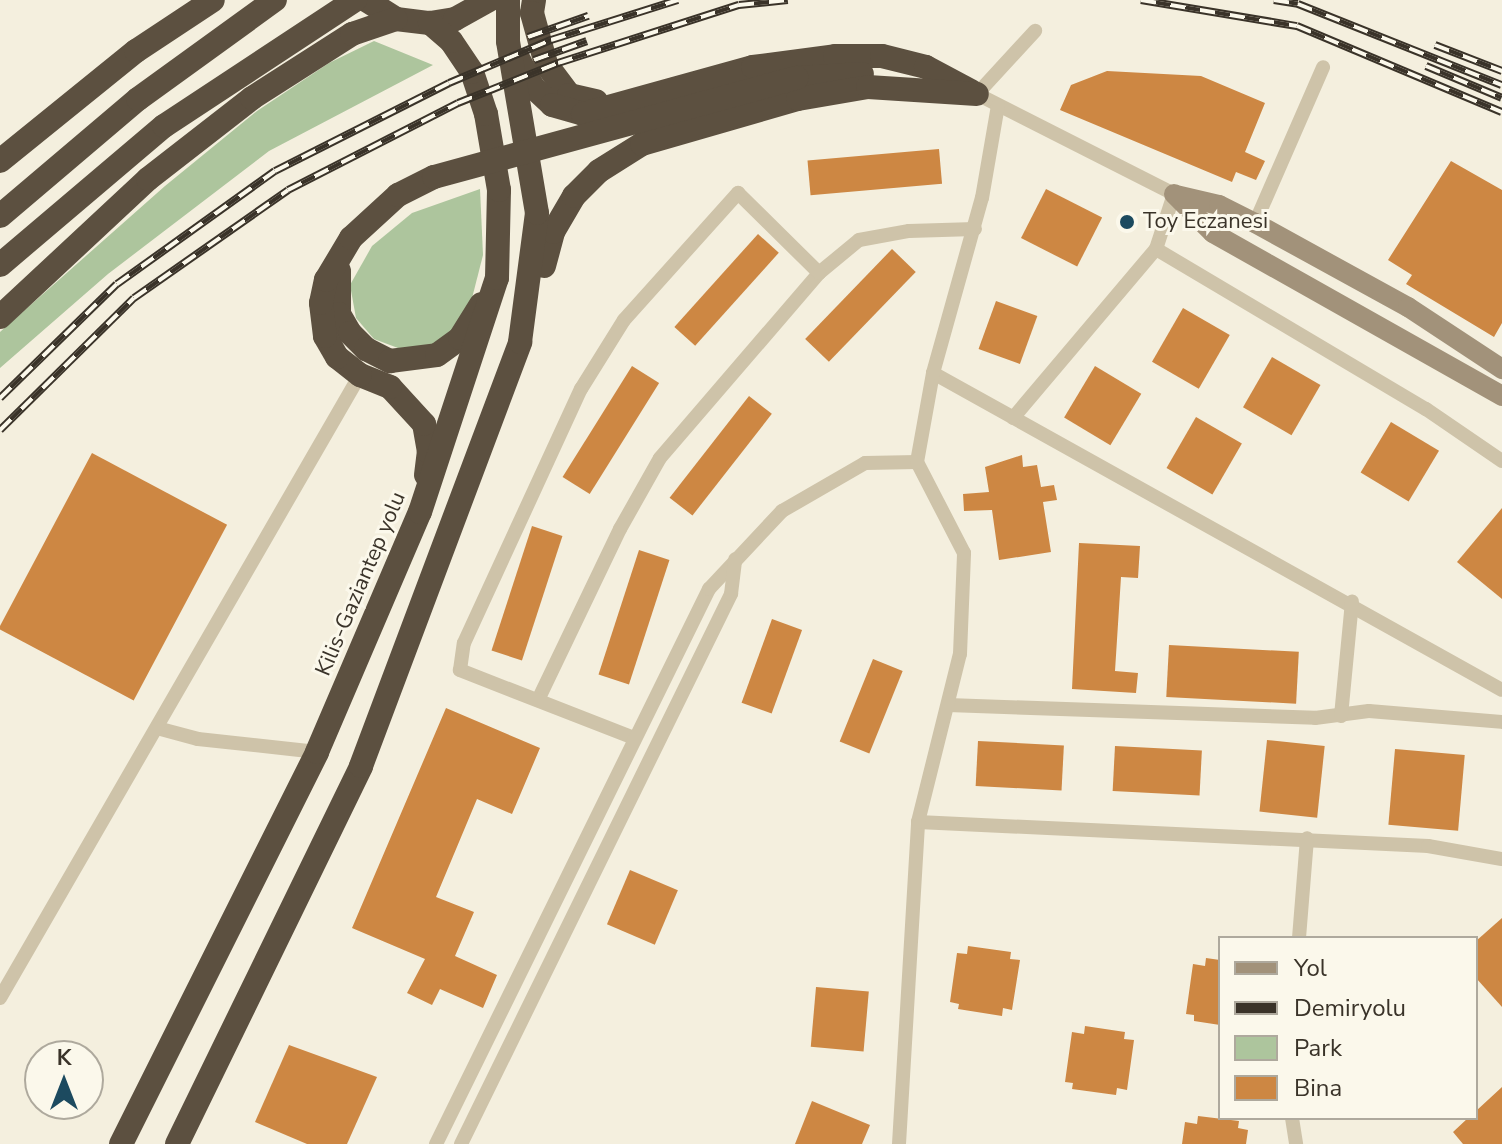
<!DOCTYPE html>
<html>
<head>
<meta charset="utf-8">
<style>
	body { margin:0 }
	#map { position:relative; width:1502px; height:1144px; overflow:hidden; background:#f4efde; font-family:"Nunito Sans",sans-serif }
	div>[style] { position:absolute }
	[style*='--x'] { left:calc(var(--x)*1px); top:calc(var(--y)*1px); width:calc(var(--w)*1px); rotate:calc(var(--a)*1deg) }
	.green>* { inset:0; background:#adc59d }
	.building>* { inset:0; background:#cd8743; transform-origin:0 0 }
	.street>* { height:14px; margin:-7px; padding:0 7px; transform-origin:7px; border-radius:7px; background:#cec3a9 }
	.secondary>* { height:20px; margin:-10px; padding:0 10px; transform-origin:10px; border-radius:10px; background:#a2927a }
	.highway>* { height:24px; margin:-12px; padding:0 12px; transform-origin:12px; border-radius:12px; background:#5c5040 }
	.rail>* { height:8px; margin-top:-4px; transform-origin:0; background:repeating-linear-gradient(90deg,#fbf8eb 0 15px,#3a3329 0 30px); box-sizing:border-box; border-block:2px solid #3a3329 }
	.highway-bridge>* { height:24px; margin:-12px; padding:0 12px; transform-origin:12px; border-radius:12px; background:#5c5040 }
	.dots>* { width:22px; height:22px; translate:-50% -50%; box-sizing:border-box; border:4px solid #fbf8eb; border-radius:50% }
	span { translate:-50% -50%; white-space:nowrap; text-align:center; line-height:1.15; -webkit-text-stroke:6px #fbf8eb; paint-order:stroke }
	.poi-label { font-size:22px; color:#3a3329 }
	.left { translate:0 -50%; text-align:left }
	.street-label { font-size:22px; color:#3a3329 }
	.legend { position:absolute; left:1218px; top:936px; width:260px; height:184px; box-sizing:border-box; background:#fbf8eb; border:2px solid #aea99d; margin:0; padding:10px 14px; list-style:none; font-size:24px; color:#3a3329 }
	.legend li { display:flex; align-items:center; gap:16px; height:40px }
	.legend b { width:40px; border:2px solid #aea99d }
	.north { position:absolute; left:24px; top:1040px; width:80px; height:80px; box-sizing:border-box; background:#fbf8eb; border:2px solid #aea99d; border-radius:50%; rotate:0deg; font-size:22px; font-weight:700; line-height:32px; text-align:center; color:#3a3329 }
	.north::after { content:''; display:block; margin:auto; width:28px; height:36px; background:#1c4a5f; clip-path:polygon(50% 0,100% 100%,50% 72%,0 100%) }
</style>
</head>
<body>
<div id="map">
	<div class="green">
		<div style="clip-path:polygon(374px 41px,433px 65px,269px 151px,108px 274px,0 368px,0 332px,165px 186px,257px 111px,329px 63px)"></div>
		<div style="clip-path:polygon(480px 189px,483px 255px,468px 314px,440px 345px,406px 351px,374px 339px,356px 318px,350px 285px,372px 246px,412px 213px)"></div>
	</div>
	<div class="building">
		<div style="clip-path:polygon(1107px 71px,1201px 76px,1265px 103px,1245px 152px,1265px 161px,1256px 180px,1236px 172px,1232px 182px,1060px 110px,1071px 85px)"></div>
		<div style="left:939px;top:149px;width:35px;height:132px;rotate:85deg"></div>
		<div style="clip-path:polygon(1451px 161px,1502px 190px,1502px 323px,1494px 337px,1406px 284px,1412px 275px,1388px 260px)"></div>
		<div style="left:1046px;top:189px;width:63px;height:55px;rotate:27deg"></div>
		<div style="left:758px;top:234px;width:28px;height:125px;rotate:42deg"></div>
		<div style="left:892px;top:249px;width:33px;height:125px;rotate:44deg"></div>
		<div style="left:996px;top:301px;width:44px;height:51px;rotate:20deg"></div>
		<div style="left:1183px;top:308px;width:54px;height:62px;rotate:30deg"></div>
		<div style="left:1272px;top:357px;width:56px;height:58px;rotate:30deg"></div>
		<div style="left:632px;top:366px;width:32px;height:131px;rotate:32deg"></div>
		<div style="left:1095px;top:366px;width:54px;height:60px;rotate:31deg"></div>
		<div style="left:749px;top:396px;width:29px;height:129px;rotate:38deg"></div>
		<div style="left:1196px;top:417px;width:53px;height:59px;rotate:30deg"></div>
		<div style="left:1391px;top:422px;width:56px;height:59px;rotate:31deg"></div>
		<div style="left:92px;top:453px;width:153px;height:199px;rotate:28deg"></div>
		<div style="clip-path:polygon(1022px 455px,1023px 467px,1037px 465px,1041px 487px,1054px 485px,1057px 500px,1043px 502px,1051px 552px,999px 560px,992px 510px,964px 511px,963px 494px,989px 492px,985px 467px)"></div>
		<div style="clip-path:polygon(1502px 508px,1502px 599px,1457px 562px)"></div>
		<div style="left:532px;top:526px;width:32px;height:131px;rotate:18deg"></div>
		<div style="clip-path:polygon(1079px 543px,1140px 546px,1138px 578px,1121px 577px,1115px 671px,1138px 673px,1136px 693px,1072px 689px)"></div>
		<div style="left:639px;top:550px;width:32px;height:131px;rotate:18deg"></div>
		<div style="left:772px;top:619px;width:32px;height:89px;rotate:20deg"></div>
		<div style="left:1169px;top:645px;width:130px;height:52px;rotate:3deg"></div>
		<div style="left:873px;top:659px;width:32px;height:89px;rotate:22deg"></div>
		<div style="clip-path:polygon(446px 708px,540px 748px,512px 814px,477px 799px,436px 897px,474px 912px,455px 956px,497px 975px,483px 1008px,440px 989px,432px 1005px,407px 993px,425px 959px,352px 928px)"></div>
		<div style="left:1267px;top:740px;width:58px;height:72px;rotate:6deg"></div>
		<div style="left:978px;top:741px;width:86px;height:45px;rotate:3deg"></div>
		<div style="left:1115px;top:746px;width:87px;height:45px;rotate:3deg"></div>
		<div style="left:1395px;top:749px;width:70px;height:76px;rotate:5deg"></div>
		<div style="left:630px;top:870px;width:52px;height:59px;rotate:23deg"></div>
		<div style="clip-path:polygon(1502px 918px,1502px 1007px,1476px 978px,1476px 941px)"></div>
		<div style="clip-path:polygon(968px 946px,1011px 952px,1010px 959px,1020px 960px,1012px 1010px,1003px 1008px,1002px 1016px,958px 1009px,959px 1004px,950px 1002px,957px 953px,967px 954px)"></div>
		<div style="clip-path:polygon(1206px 958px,1220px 960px,1220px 1025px,1194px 1021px,1194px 1015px,1186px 1014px,1193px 964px,1205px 966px)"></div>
		<div style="left:816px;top:987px;width:53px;height:60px;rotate:5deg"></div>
		<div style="clip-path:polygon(1085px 1026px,1125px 1032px,1124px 1039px,1134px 1040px,1127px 1090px,1117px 1088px,1116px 1095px,1072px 1089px,1073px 1083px,1065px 1082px,1072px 1032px,1084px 1034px)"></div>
		<div style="clip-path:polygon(289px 1045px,377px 1077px,347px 1144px,307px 1144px,255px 1122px)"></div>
		<div style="clip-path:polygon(1502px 1087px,1502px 1144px,1463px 1144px,1453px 1132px,1468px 1118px,1476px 1118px,1476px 1111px)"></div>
		<div style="clip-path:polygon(812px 1101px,870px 1125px,862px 1144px,795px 1144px)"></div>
		<div style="clip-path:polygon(1198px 1116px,1239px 1121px,1238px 1128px,1248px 1130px,1246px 1144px,1182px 1144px,1185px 1122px,1197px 1124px)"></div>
	</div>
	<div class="street">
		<div style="--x:1255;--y:223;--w:170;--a:-66.4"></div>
		<div style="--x:1156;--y:249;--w:314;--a:30.7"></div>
		<div style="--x:1426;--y:409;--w:92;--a:34.4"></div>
		<div style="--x:933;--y:373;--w:651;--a:29.12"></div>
		<div style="--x:1013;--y:418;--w:221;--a:-49.8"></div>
		<div style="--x:1156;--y:249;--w:58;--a:-71.9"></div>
		<div style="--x:1174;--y:194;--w:221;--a:-153.1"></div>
		<div style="--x:977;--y:94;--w:86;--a:-47.4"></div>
		<div style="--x:538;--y:700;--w:190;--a:-64.4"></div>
		<div style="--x:620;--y:529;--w:81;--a:-60.6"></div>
		<div style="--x:660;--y:458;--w:244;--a:-49.3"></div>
		<div style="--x:819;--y:273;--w:52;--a:-39.5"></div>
		<div style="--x:859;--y:240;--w:51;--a:-10.2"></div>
		<div style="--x:909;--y:231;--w:66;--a:-1.7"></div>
		<div style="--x:948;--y:705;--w:367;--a:2"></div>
		<div style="--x:1315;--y:718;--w:54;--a:-7.4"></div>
		<div style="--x:1369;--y:711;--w:133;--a:4.7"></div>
		<div style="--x:1341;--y:716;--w:115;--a:-84.5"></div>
		<div style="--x:157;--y:728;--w:42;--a:15"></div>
		<div style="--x:198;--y:739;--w:120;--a:6.2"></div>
		<div style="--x:634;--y:738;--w:187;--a:-158.7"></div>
		<div style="--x:460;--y:670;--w:27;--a:-82"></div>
		<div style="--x:464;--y:643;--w:280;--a:-65.3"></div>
		<div style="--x:581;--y:389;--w:81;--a:-58.1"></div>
		<div style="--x:624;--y:320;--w:171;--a:-48.1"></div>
		<div style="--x:738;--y:193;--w:114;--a:44.6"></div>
		<div style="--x:918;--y:822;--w:511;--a:2.69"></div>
		<div style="--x:1428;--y:846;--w:75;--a:10"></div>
		<div style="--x:1299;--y:938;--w:100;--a:-85.4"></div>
		<div style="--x:0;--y:998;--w:720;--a:-59.98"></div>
		<div style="--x:1292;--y:1118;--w:26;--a:81"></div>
		<div style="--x:436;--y:1144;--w:619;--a:-63.81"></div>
		<div style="--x:709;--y:589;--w:107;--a:-46.9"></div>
		<div style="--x:782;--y:511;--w:96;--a:-30"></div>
		<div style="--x:865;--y:463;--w:52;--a:-1.1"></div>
		<div style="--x:461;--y:1144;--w:613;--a:-63.85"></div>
		<div style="--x:731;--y:594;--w:35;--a:-83"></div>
		<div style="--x:899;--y:1144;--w:323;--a:-86.6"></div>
		<div style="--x:918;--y:822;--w:173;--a:-76"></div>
		<div style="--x:960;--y:654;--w:101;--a:-87.7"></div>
		<div style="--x:964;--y:553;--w:102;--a:-117.3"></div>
		<div style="--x:917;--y:462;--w:90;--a:-79.8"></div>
		<div style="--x:933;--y:373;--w:182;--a:-74.4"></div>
		<div style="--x:982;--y:198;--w:94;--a:-80.2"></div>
	</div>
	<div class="secondary">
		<div style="--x:1174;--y:194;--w:55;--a:45"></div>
		<div style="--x:1213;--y:233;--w:332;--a:29.4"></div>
		<div style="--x:1176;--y:195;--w:44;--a:13.1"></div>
		<div style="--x:1219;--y:205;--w:40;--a:26.6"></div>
		<div style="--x:1255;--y:223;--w:175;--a:28.8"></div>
		<div style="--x:1408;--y:307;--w:113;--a:33.4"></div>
	</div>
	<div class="highway">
		<div style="--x:366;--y:0;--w:36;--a:32"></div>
		<div style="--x:396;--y:19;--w:34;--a:7"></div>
		<div style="--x:430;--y:23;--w:25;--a:-9"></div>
		<div style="--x:455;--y:19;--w:39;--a:-29"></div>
		<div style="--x:534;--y:0;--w:13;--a:99"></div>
		<div style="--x:532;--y:13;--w:53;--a:74.6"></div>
		<div style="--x:546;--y:64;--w:39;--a:53"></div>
		<div style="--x:569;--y:95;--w:28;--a:13"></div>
		<div style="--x:519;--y:60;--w:30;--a:63"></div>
		<div style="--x:533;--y:87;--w:26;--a:43"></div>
		<div style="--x:552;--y:105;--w:32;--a:16"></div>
		<div style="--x:583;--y:114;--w:176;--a:-15.5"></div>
		<div style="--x:753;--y:67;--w:83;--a:-7.6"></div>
		<div style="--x:835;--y:56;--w:47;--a:0"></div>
		<div style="--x:882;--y:56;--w:45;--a:14"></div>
		<div style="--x:926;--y:67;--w:51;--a:28.1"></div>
		<div style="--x:797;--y:78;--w:65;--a:-3.5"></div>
		<div style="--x:0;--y:161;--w:175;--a:-39"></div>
		<div style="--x:136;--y:51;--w:92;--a:-33.5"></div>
		<div style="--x:0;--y:216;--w:181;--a:-40.3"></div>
		<div style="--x:138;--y:99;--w:169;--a:-35.9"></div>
		<div style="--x:0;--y:265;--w:215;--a:-40.3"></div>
		<div style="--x:164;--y:126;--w:229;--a:-33.4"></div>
		<div style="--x:544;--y:266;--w:35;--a:-75"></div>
		<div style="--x:553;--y:232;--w:42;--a:-59.7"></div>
		<div style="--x:574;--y:196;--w:35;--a:-45"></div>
		<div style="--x:599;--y:171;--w:51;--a:-32.1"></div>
		<div style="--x:642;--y:144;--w:162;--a:-16.1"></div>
		<div style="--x:798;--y:99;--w:71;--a:-9.7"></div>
		<div style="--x:868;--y:87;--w:109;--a:3.7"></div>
		<div style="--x:339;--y:271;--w:43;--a:90"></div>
		<div style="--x:339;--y:314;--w:22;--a:60"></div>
		<div style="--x:350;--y:333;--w:23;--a:45"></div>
		<div style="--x:366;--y:349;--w:27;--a:27"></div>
		<div style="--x:390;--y:361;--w:47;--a:-7.3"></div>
		<div style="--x:437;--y:355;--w:29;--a:-36"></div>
		<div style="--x:460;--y:338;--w:40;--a:-58"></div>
		<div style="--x:0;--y:317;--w:202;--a:-43"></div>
		<div style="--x:148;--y:179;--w:132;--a:-37.9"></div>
		<div style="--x:252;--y:98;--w:119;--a:-32.6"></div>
		<div style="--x:352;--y:34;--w:46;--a:-18.8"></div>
		<div style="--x:426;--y:475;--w:23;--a:-83"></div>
		<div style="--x:429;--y:452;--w:28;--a:-100"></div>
		<div style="--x:424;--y:424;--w:50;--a:-132.6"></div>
		<div style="--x:390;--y:387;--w:32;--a:-158"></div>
		<div style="--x:360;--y:375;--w:29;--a:-142"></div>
		<div style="--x:337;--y:357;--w:24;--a:-120"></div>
		<div style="--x:325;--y:336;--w:33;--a:-97"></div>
		<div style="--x:321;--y:303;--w:24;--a:-78"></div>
		<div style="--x:326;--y:280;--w:49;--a:-59.2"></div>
		<div style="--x:351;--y:238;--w:64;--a:-42.5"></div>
		<div style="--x:398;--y:195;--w:40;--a:-26.6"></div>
		<div style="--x:121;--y:1144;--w:438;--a:-63.4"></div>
		<div style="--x:317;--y:752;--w:261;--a:-66.8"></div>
		<div style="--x:420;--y:512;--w:246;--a:-71.8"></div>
		<div style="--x:497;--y:278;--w:88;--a:-88.7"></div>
		<div style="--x:499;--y:190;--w:77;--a:-99.7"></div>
		<div style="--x:486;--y:114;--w:44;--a:-108.4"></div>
		<div style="--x:472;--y:72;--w:37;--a:-124"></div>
		<div style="--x:451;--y:41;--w:28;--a:-139"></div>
		<div style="--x:177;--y:1144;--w:420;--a:-64"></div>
		<div style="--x:361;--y:766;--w:453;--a:-69.4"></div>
		<div style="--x:520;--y:342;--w:130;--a:-82.5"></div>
		<div style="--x:537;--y:213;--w:174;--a:-99.6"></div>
		<div style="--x:508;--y:41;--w:41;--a:-90"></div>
	</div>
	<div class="rail">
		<div style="--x:1141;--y:0;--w:158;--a:9.5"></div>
		<div style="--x:1297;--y:26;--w:222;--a:22.8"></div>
		<div style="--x:1274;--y:0;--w:24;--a:9"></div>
		<div style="--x:1298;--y:4;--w:219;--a:21.7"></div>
		<div style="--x:528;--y:37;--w:64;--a:-19.3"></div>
		<div style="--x:1435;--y:45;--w:72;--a:21.2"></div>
		<div style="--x:534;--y:60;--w:56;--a:-19.7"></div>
		<div style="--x:1426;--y:66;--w:82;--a:22.8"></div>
		<div style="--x:0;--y:398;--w:163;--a:-44.3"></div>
		<div style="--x:117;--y:284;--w:194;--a:-35.6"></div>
		<div style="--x:275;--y:171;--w:195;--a:-26.8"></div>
		<div style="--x:449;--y:83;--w:111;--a:-22.9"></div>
		<div style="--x:551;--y:40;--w:133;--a:-17.5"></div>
		<div style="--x:0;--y:430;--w:188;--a:-44.6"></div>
		<div style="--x:134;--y:298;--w:188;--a:-35"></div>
		<div style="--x:288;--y:190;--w:191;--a:-27.1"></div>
		<div style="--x:458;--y:103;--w:108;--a:-21.8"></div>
		<div style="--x:558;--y:63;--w:190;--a:-17.8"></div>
		<div style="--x:739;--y:5;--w:49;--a:-5.8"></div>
	</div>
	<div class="highway-bridge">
		<div style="--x:434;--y:177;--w:376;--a:-15.3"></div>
	</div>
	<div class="dots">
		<div style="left:1127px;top:222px;background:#1c4a5f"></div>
	</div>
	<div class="poi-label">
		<span class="left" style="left:1143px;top:222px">Toy Eczanesi</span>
	</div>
	<div class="street-label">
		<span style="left:361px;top:584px;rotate:-67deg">Kilis-Gaziantep yolu</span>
	</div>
	<ul class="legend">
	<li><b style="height:10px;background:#a2927a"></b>Yol</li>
	<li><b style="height:10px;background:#3a3329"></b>Demiryolu</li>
	<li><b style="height:22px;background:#adc59d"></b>Park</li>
	<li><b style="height:22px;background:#cd8743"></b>Bina</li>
	</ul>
	<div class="north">K</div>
</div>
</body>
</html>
